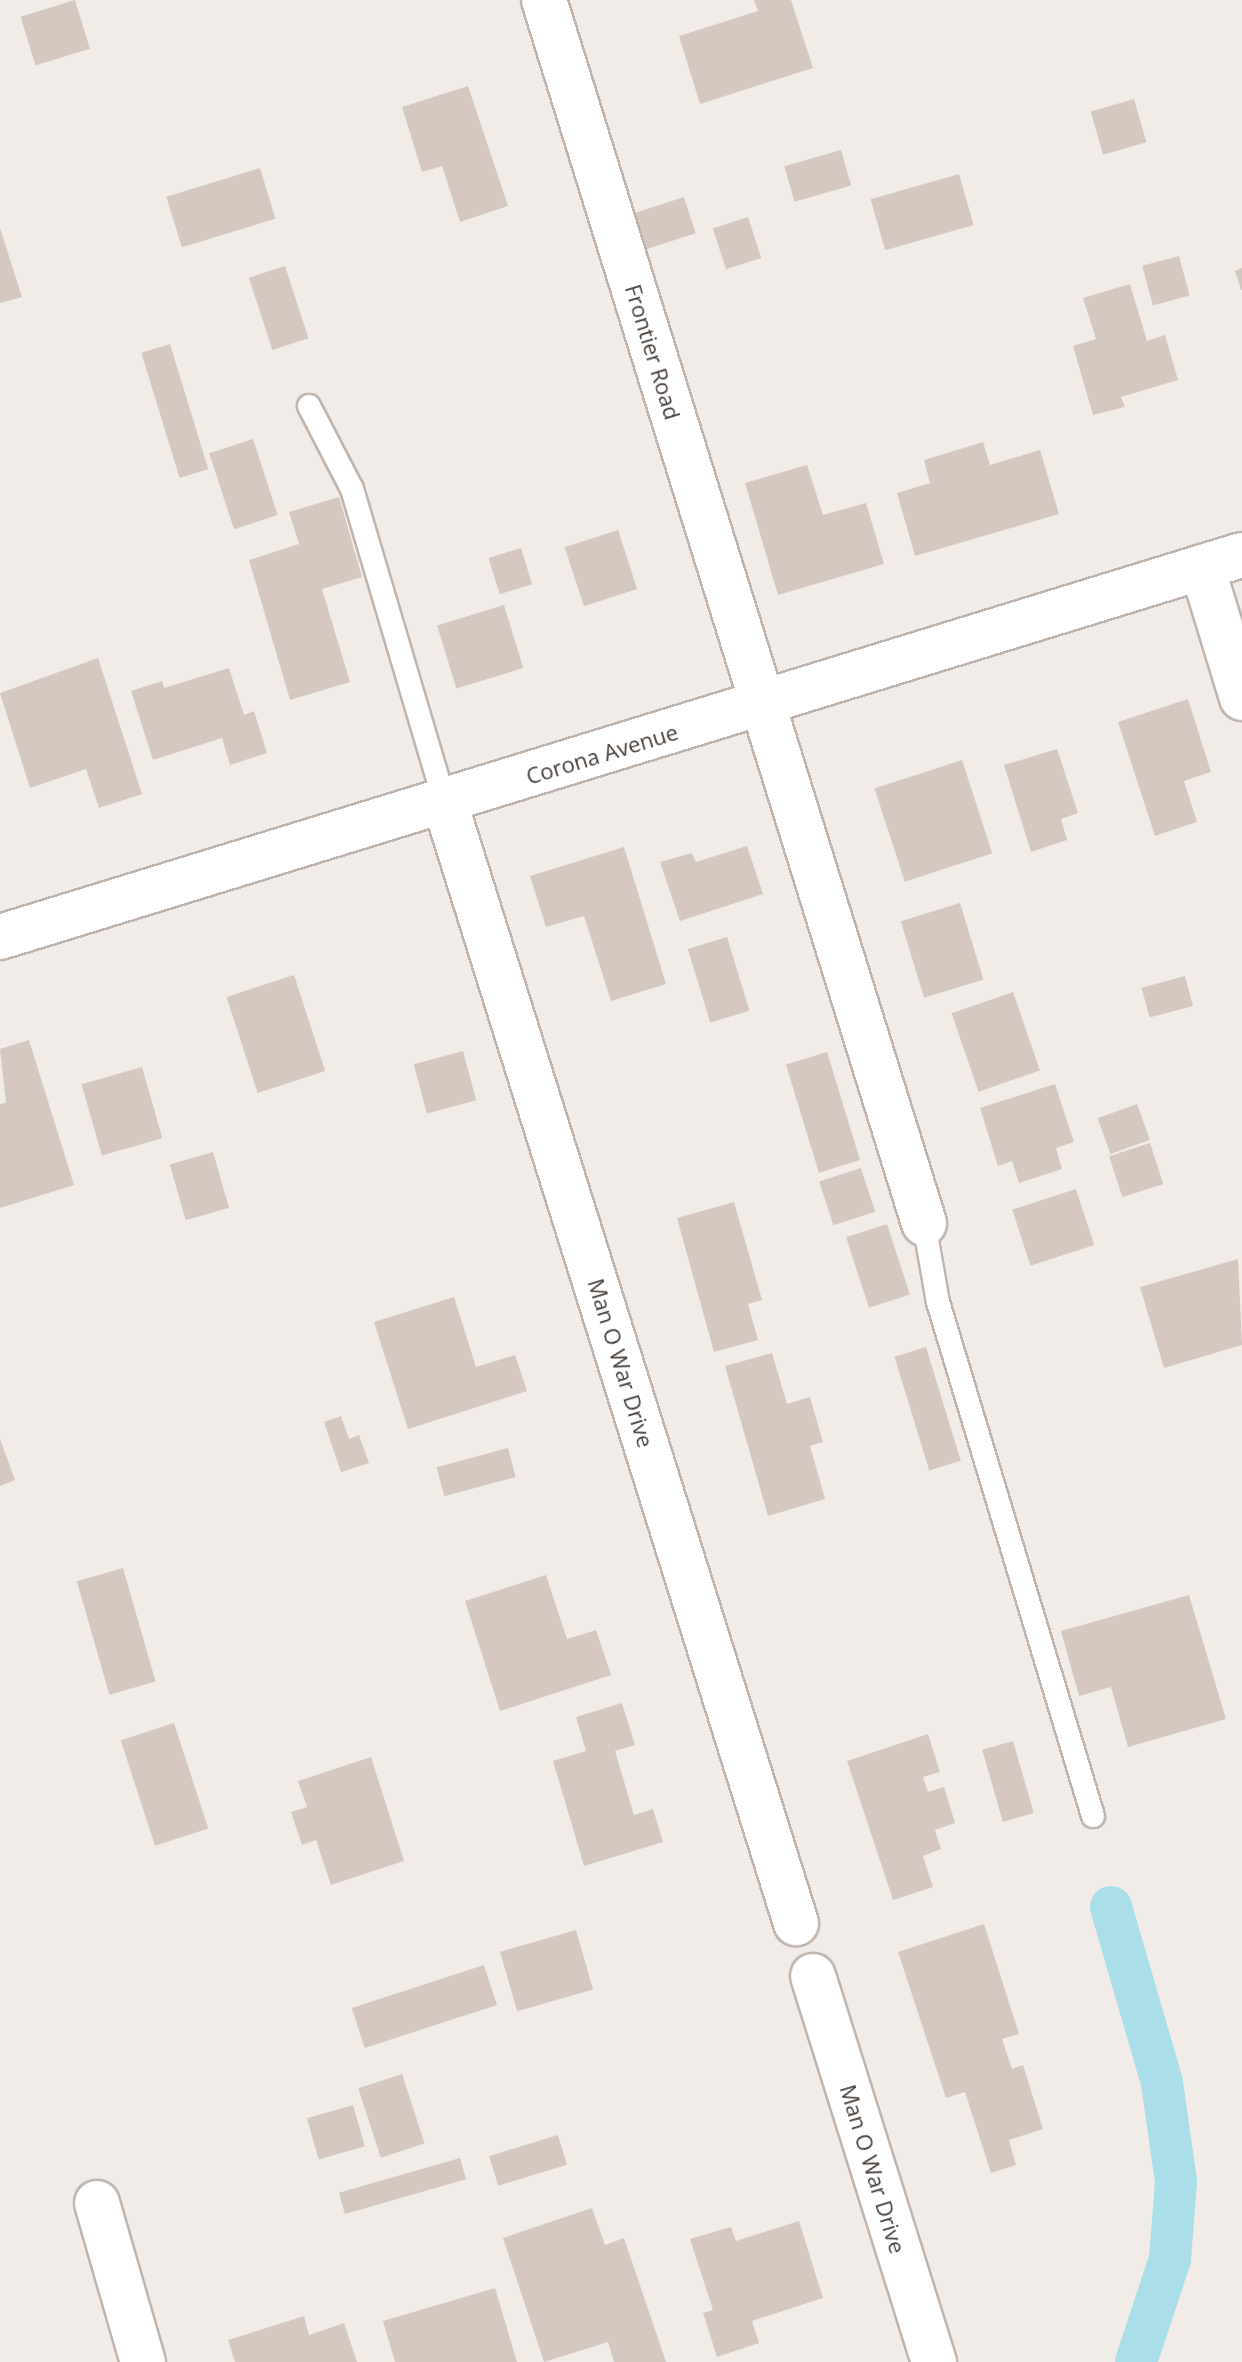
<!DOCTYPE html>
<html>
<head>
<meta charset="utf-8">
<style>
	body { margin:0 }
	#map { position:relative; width:1242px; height:2362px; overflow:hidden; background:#f2ece8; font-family:"Open Sans",sans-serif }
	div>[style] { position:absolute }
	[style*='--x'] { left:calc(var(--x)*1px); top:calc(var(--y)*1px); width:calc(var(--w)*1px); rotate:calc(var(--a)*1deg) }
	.canal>* { height:42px; margin:-21px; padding:0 21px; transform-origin:21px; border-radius:21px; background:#aadfe9 }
	.building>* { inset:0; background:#d5c8c1; transform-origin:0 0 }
	.roads { filter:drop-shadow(2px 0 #bfb5ae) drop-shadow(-2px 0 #bfb5ae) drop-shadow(0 2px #bfb5ae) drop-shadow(0 -2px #bfb5ae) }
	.lane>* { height:22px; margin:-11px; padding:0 11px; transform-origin:11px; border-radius:11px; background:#fff }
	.street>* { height:44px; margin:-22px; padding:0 22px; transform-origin:22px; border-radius:22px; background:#fff }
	span { translate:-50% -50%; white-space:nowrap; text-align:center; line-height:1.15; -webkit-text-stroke:7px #fff; paint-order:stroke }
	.street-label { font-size:22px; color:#443c37 }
</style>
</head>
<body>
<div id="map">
	<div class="canal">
		<div style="--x:1111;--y:1907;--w:183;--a:73.8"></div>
		<div style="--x:1162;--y:2083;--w:99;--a:81.9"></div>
		<div style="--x:1176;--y:2181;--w:78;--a:94.4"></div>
		<div style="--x:1170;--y:2259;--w:108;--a:108.3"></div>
	</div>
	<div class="building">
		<div style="left:75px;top:0;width:51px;height:57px;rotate:73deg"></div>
		<div style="clip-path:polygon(754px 0,791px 0,813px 68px,700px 104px,679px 36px,758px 11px)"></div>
		<div style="clip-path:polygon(468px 86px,508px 206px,460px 222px,442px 166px,422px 172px,402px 107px)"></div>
		<div style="left:1134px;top:99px;width:45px;height:45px;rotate:74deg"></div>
		<div style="left:841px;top:150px;width:37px;height:59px;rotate:74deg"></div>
		<div style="left:260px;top:168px;width:53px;height:98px;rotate:73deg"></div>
		<div style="left:959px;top:174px;width:53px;height:92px;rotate:74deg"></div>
		<div style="left:684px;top:197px;width:38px;height:58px;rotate:72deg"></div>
		<div style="left:748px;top:217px;width:43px;height:37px;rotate:72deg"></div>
		<div style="clip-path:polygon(0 228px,22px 297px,0 303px)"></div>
		<div style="left:1179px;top:256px;width:41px;height:38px;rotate:75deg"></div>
		<div style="left:285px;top:266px;width:76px;height:38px;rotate:72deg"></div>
		<div style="clip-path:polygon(1242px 268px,1242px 290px,1241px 290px,1235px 271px)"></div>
		<div style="clip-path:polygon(1130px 284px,1147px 341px,1165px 335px,1178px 380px,1121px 397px,1125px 407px,1093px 415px,1073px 346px,1096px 339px,1083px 298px)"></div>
		<div style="left:170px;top:344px;width:131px;height:30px;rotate:73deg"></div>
		<div style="left:253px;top:439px;width:80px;height:46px;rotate:72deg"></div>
		<div style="clip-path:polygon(983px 442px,990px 465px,1040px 450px,1059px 514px,915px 556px,897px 493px,930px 483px,924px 460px)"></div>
		<div style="clip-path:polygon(807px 465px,823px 515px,866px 503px,884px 564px,778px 595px,745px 483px)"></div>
		<div style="clip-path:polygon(339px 497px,362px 577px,322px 589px,350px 682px,290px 700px,249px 560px,299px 544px,289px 512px)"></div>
		<div style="left:618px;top:530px;width:62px;height:56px;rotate:72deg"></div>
		<div style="left:521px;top:548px;width:38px;height:34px;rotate:73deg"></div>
		<div style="left:504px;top:605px;width:66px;height:70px;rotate:73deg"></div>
		<div style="clip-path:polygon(98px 658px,142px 794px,99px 808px,86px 769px,30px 788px,0 693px)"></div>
		<div style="clip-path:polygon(229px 668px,244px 715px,254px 711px,267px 753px,230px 765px,222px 738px,153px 760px,131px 691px,162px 681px,164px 688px)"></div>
		<div style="clip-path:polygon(1188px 699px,1211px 772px,1184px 781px,1197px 822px,1155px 836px,1118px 722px)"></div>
		<div style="clip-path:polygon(1057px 749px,1078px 813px,1061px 819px,1067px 840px,1031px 852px,1004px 765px)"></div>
		<div style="left:962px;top:760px;width:98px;height:92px;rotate:72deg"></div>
		<div style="clip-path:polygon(747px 846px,763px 894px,680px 921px,660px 862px,692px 853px,696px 862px)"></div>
		<div style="clip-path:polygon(624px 847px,666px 984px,611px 1001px,584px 916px,546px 927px,530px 876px)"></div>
		<div style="left:960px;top:903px;width:80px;height:62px;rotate:73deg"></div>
		<div style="left:727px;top:937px;width:77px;height:41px;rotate:73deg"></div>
		<div style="left:294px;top:975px;width:101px;height:71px;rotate:72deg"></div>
		<div style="left:1185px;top:976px;width:31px;height:45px;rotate:75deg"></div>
		<div style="left:1013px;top:992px;width:83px;height:65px;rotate:71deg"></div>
		<div style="clip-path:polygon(29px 1040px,74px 1185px,0 1208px,0 1104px,6px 1103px,0 1049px)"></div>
		<div style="left:463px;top:1051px;width:51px;height:51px;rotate:75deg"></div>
		<div style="left:827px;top:1052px;width:113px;height:43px;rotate:73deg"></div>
		<div style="left:142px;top:1067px;width:74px;height:63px;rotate:74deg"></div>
		<div style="clip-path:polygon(1055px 1084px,1074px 1142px,1056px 1148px,1062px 1169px,1019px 1183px,1012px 1161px,998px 1166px,980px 1108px)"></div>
		<div style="left:1137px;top:1104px;width:38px;height:42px;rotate:70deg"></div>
		<div style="left:1150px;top:1143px;width:43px;height:43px;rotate:72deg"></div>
		<div style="left:213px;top:1152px;width:58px;height:45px;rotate:74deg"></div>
		<div style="left:861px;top:1168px;width:46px;height:44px;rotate:72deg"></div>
		<div style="left:1076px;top:1189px;width:59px;height:67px;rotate:72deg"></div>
		<div style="clip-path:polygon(734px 1202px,762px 1300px,748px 1304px,758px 1340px,714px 1352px,677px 1218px)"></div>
		<div style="left:887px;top:1224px;width:74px;height:43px;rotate:72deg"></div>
		<div style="clip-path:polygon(1238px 1259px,1242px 1345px,1164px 1368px,1140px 1287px)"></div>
		<div style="clip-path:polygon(454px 1297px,476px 1367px,515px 1355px,527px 1391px,408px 1429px,374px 1322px)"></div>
		<div style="left:926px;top:1347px;width:119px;height:33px;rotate:73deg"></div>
		<div style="clip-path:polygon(772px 1353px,787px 1404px,810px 1397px,823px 1442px,810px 1446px,825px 1499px,768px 1516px,725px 1366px)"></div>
		<div style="clip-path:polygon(341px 1416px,349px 1439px,359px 1435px,369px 1463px,341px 1472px,324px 1422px)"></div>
		<div style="clip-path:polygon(0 1439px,15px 1480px,0 1486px)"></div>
		<div style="left:508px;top:1448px;width:30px;height:74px;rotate:75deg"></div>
		<div style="left:123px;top:1568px;width:118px;height:48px;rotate:74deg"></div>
		<div style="clip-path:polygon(546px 1575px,567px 1639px,596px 1630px,611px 1675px,500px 1711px,465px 1601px)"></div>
		<div style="clip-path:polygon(1189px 1595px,1226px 1719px,1128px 1747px,1111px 1687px,1079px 1696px,1061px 1631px)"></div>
		<div style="clip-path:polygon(622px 1703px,635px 1745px,615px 1751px,634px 1815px,653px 1809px,663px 1842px,584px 1866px,553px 1761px,586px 1751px,576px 1717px)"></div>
		<div style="left:174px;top:1723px;width:111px;height:56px;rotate:72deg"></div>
		<div style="clip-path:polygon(928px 1734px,940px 1772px,923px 1777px,928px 1792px,944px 1787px,955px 1823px,935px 1830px,941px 1849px,923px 1856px,933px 1887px,893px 1900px,847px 1761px)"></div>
		<div style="left:1013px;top:1741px;width:75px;height:32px;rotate:74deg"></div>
		<div style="clip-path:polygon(371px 1757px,404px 1861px,331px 1885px,316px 1840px,302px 1845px,291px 1812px,307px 1807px,298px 1781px)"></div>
		<div style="clip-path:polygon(984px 1924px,1019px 2034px,1002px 2039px,1012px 2069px,1023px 2065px,1043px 2129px,1009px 2140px,1016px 2165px,991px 2173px,965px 2092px,946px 2098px,898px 1952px)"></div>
		<div style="left:576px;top:1930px;width:62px;height:79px;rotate:74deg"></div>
		<div style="left:484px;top:1965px;width:42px;height:139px;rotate:72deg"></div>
		<div style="left:402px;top:2074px;width:73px;height:46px;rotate:72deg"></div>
		<div style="left:353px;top:2105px;width:43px;height:48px;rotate:74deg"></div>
		<div style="left:558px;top:2135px;width:31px;height:72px;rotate:73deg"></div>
		<div style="left:460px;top:2158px;width:22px;height:126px;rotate:74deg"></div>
		<div style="clip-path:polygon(592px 2208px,605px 2245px,624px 2238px,666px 2362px,614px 2362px,608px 2342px,544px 2362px,503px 2238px)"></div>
		<div style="clip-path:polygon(799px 2221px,823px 2298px,752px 2321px,759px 2343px,717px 2357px,703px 2313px,713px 2310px,690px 2239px,731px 2227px,736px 2241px)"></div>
		<div style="clip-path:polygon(495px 2288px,517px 2362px,395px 2362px,383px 2321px)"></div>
		<div style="clip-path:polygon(304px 2316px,309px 2335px,344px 2323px,357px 2362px,235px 2362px,228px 2340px)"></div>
	</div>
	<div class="roads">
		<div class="lane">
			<div style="--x:309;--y:406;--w:93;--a:62.6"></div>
			<div style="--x:352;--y:489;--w:327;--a:73.5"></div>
			<div style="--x:924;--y:1223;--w:80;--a:80"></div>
			<div style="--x:938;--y:1302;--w:537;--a:73.22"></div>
		</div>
		<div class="street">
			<div style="--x:544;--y:0;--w:1281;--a:72.74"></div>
			<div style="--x:1202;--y:567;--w:137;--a:73"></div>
			<div style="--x:445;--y:803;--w:1174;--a:72.6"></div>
			<div style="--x:0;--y:937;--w:1299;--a:-17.1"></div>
			<div style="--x:813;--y:1976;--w:405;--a:72.6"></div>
			<div style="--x:97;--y:2203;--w:166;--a:73.9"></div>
		</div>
	</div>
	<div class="street-label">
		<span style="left:653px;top:352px;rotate:73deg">Frontier Road</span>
		<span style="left:602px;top:754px;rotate:-17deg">Corona Avenue</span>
		<span style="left:621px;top:1363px;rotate:73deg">Man O War Drive</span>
		<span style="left:873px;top:2169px;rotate:73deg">Man O War Drive</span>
	</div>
</div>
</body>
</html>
